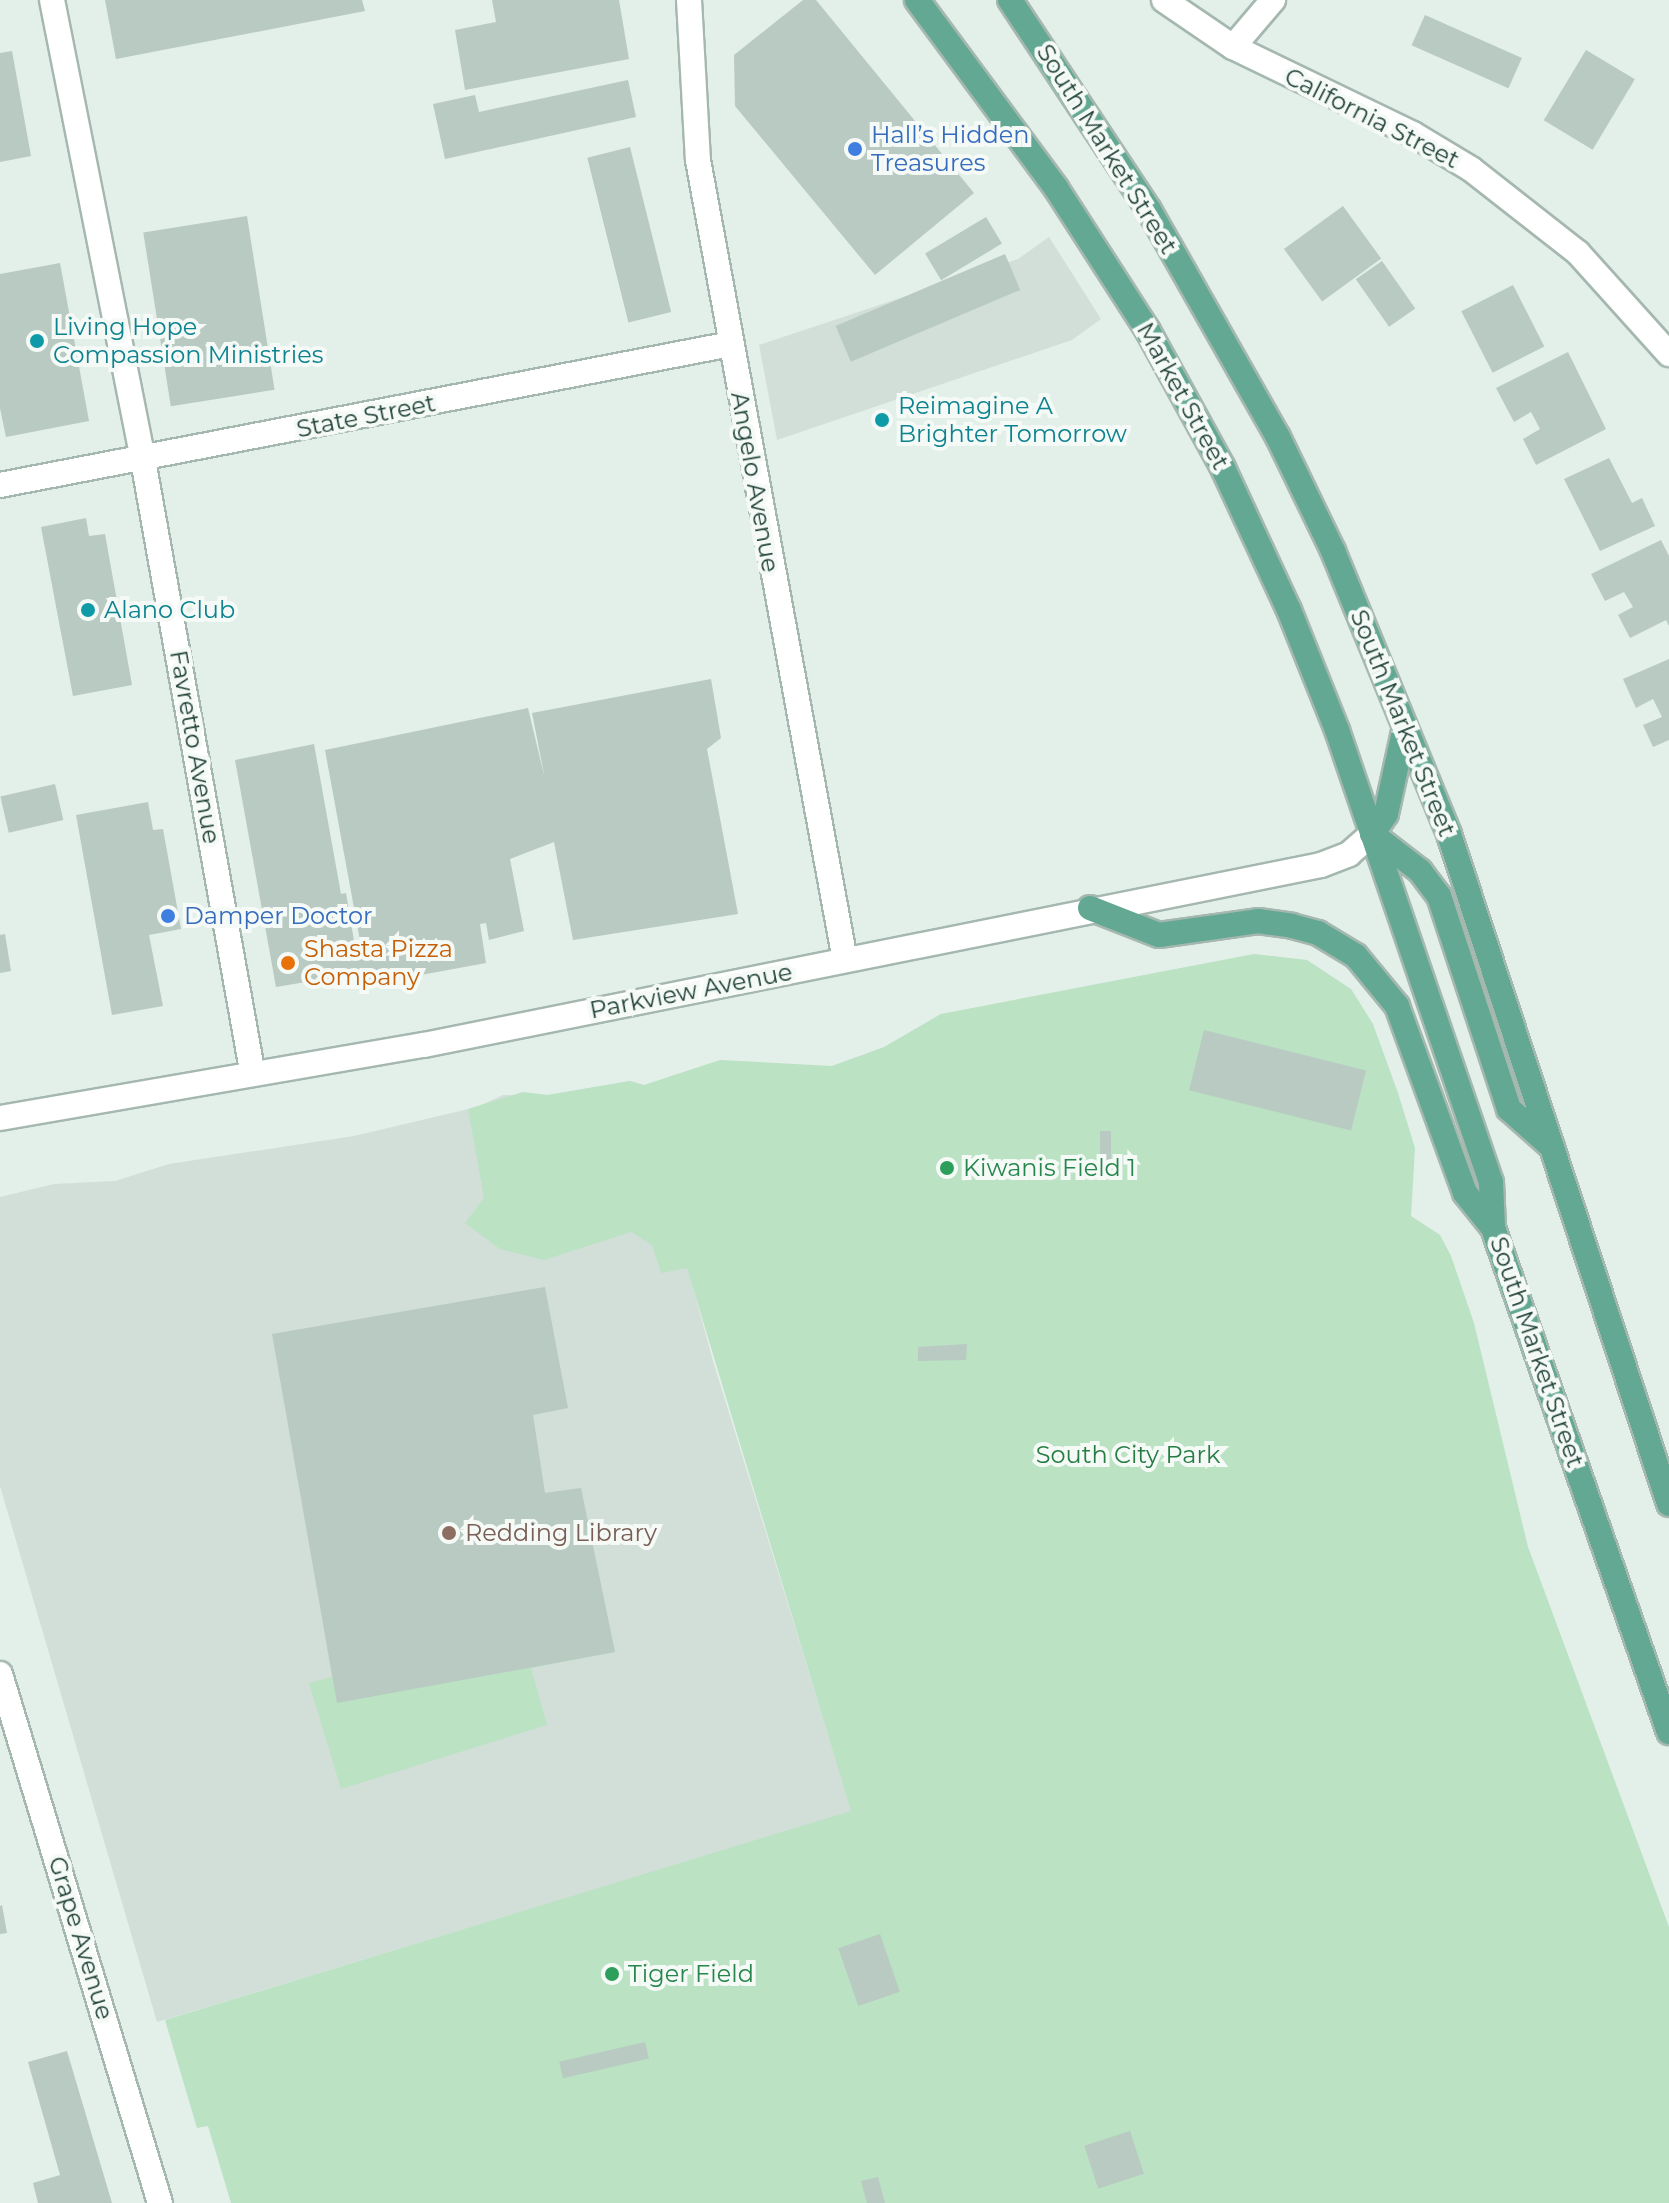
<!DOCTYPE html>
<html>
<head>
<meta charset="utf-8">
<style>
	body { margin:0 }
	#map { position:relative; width:1669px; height:2203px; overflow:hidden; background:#e3efe9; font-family:Montserrat,sans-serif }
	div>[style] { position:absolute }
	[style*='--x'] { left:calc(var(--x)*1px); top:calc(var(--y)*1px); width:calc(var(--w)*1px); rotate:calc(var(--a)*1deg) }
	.built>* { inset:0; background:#d1dfd8 }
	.green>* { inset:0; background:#bae2c3 }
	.building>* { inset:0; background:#b8cac2; transform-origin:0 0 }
	.roads { filter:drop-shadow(2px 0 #a5b8b0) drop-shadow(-2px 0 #a5b8b0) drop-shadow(0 2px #a5b8b0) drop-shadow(0 -2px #a5b8b0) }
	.street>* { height:24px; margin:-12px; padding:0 12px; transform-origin:12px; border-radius:12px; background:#fff }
	.secondary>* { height:24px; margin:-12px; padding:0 12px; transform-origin:12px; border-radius:12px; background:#fff }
	.primary>* { height:24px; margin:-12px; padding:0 12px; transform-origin:12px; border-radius:12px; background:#63a893 }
	.dots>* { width:22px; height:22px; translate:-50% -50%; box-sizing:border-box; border:4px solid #f5faf7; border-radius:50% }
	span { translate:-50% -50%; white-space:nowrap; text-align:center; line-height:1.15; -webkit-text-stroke:8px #f5faf7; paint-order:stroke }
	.street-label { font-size:24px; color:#214238 }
	.shop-label { font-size:24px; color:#366cbe }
	.left { translate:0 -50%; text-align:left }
	.culture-label { font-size:24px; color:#0d838f }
	.food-label { font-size:24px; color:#c56008 }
	.leisure-label { font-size:24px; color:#27864d }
	.park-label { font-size:24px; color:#267d44 }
	.education-label { font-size:24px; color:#785e54 }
</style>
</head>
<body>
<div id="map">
	<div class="built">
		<div style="clip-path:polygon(1049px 237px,1101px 319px,1072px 340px,777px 440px,759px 345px,1018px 259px)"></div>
		<div style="clip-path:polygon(630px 1081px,637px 1083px,713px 1361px,852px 1812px,157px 2022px,0 1486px,0 1197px,54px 1184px,115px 1181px,169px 1164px,354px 1136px,477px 1107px,503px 1095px,548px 1095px)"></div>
	</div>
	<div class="green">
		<div style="clip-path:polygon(1254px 954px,1307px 960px,1351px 989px,1373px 1024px,1398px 1093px,1415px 1148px,1411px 1216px,1440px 1235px,1451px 1256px,1474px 1323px,1528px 1547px,1669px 1927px,1669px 2203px,231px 2203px,208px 2126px,197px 2128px,165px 2020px,851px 1811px,687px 1268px,661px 1273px,652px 1245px,631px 1232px,544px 1260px,500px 1249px,465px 1223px,484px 1198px,468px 1109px,523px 1092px,548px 1095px,630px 1081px,644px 1085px,720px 1060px,832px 1066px,884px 1047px,941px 1014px)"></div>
		<div style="clip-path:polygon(598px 1572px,615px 1652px,531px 1668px,547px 1725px,341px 1789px,309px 1683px,332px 1677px,323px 1623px)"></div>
	</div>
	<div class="building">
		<div style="clip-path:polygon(105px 0,362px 0,365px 11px,116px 59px)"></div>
		<div style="clip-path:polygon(492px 0,619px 0,629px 59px,465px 90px,455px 30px,496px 22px)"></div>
		<div style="clip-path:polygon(803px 0,816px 0,974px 193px,875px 275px,735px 106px,734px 55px)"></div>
		<div style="left:1425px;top:15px;width:106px;height:33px;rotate:24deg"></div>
		<div style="left:1586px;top:50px;width:57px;height:82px;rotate:31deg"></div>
		<div style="clip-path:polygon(12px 51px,31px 156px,0 162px,0 53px)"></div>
		<div style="clip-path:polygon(628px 80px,636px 117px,445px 159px,433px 104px,475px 95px,479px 112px)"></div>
		<div style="left:630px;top:147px;width:170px;height:44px;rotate:76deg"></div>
		<div style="left:1343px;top:206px;width:65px;height:73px;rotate:54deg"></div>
		<div style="left:247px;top:216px;width:176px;height:105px;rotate:81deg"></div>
		<div style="left:986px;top:217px;width:31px;height:71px;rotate:59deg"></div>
		<div style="left:1005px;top:254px;width:39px;height:184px;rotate:67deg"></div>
		<div style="left:1382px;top:261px;width:58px;height:32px;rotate:55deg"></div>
		<div style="clip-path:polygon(60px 263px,89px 421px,6px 437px,0 408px,0 274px)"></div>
		<div style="left:1513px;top:285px;width:69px;height:58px;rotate:63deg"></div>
		<div style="clip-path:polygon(1568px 352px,1606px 429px,1536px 465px,1523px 439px,1540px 429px,1531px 412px,1514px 422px,1496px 388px)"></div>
		<div style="clip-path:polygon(1609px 458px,1632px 503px,1642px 498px,1655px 526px,1600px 551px,1564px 479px)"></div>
		<div style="clip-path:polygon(86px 518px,89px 536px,105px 534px,132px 685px,73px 696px,41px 527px)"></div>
		<div style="clip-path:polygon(1661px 540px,1669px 556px,1669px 626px,1666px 620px,1630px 638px,1618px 615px,1633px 607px,1624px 592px,1605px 601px,1591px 574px)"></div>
		<div style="clip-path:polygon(1669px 659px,1669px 740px,1653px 747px,1643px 725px,1662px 717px,1653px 699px,1636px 708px,1623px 679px)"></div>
		<div style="clip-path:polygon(711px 679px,721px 738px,707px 749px,738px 914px,573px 940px,554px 842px,510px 859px,524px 931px,489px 940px,486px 923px,480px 924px,486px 963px,361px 986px,359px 973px,276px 987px,235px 760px,314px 744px,341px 894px,346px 893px,355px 947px,361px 946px,325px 750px,528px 708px,545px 779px,532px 713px)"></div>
		<div style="left:55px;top:784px;width:37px;height:56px;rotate:77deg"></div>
		<div style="clip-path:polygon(148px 802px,153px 830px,163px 829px,181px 929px,149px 935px,163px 1006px,112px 1015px,76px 815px)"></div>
		<div style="clip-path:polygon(5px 934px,11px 971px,0 973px,0 935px)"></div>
		<div style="left:1204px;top:1030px;width:167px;height:62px;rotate:14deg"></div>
		<div style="left:1100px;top:1131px;width:11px;height:47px"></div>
		<div style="clip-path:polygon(545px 1287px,568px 1408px,533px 1415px,545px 1493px,581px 1488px,615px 1652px,337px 1703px,272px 1334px)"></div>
		<div style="clip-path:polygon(967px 1344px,966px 1360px,918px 1361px,918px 1347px)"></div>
		<div style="clip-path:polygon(2px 1905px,7px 1933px,0 1934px,0 1906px)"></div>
		<div style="left:880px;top:1934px;width:61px;height:44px;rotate:71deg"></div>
		<div style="left:645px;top:2042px;width:17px;height:88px;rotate:77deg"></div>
		<div style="clip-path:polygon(67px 2051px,112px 2203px,38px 2203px,33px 2183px,60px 2175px,28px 2062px)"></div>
		<div style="left:1130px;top:2131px;width:45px;height:48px;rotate:72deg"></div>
		<div style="clip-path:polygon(878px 2177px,885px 2203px,867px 2203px,861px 2181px)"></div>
	</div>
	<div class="roads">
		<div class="street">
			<div style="--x:52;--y:0;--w:469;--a:78.8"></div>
			<div style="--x:143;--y:460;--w:620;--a:79.87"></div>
			<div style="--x:1164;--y:0;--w:83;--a:34.3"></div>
			<div style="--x:1233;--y:47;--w:200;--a:25.8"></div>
			<div style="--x:1413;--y:134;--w:68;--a:31.1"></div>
			<div style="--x:1471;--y:169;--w:136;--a:38.1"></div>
			<div style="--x:1578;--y:253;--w:136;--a:48"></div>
			<div style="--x:1233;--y:47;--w:62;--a:-49.6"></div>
			<div style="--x:0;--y:485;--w:744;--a:-10.92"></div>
			<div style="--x:0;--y:1674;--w:553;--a:73.17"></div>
		</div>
		<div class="secondary">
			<div style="--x:689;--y:0;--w:160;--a:86.8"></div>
			<div style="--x:698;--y:160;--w:813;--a:79.59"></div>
			<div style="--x:0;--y:1118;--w:430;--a:-9.8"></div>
			<div style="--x:424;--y:1045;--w:915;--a:-11.35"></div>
			<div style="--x:1321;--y:865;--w:30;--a:-21"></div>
			<div style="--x:1349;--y:854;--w:30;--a:-41"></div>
		</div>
		<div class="primary">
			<div style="--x:917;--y:0;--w:234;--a:53.5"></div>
			<div style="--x:1056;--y:188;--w:170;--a:57.2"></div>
			<div style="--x:1148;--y:331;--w:156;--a:61.3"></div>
			<div style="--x:1223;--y:468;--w:157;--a:65.1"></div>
			<div style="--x:1289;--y:610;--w:129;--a:68.2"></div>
			<div style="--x:1337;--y:730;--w:478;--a:71.2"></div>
			<div style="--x:1491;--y:1182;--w:46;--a:87.5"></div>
			<div style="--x:1493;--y:1228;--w:534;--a:70.75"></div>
			<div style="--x:1010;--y:0;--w:252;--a:56.5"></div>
			<div style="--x:1149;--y:210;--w:261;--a:60.4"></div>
			<div style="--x:1278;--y:437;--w:127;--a:64.2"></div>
			<div style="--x:1333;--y:551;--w:306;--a:67.7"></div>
			<div style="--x:1449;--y:834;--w:705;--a:71.82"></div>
			<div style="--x:1372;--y:834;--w:61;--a:37.6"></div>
			<div style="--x:1420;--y:871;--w:31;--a:53"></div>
			<div style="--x:1439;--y:896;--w:224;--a:71.8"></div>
			<div style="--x:1509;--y:1109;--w:57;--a:41.5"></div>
			<div style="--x:1372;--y:834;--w:24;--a:-55"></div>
			<div style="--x:1386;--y:814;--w:89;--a:-77.7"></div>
			<div style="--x:1090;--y:908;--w:74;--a:21.4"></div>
			<div style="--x:1159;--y:935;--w:100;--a:-8"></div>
			<div style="--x:1258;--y:921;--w:34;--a:8"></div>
			<div style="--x:1292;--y:926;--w:27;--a:15"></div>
			<div style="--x:1318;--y:933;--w:44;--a:31.2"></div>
			<div style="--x:1356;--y:956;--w:65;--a:50.6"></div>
			<div style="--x:1397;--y:1006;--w:199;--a:70"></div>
			<div style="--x:1465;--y:1193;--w:45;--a:51.3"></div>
		</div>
	</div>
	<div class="dots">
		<div style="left:855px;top:149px;background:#3f7fe0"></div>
		<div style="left:37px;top:341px;background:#0f9aa8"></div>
		<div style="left:882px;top:420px;background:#0f9aa8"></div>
		<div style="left:88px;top:610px;background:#0f9aa8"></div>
		<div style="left:168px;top:916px;background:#3f7fe0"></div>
		<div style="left:288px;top:963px;background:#e8710a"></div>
		<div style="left:947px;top:1168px;background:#2e9e5b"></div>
		<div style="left:449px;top:1533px;background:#8d6e63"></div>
		<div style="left:612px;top:1974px;background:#2e9e5b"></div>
	</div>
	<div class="street-label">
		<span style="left:1372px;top:118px;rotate:27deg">California Street</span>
		<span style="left:1107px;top:149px;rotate:58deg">South Market Street</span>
		<span style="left:1183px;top:396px;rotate:61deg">Market Street</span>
		<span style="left:366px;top:416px;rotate:-11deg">State Street</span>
		<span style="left:755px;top:482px;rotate:80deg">Angelo Avenue</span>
		<span style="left:1403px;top:723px;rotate:68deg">South Market Street</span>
		<span style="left:195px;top:747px;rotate:80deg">Favretto Avenue</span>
		<span style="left:691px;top:991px;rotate:-11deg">Parkview Avenue</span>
		<span style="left:1537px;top:1352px;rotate:71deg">South Market Street</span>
		<span style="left:81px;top:1938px;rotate:73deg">Grape Avenue</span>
	</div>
	<div class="shop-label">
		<span class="left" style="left:871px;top:149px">Hall’s Hidden<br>Treasures</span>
		<span class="left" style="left:184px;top:916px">Damper Doctor</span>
	</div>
	<div class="culture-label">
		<span class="left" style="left:53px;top:341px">Living Hope<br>Compassion Ministries</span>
		<span class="left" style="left:898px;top:420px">Reimagine A<br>Brighter Tomorrow</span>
		<span class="left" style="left:104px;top:610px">Alano Club</span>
	</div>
	<div class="food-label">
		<span class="left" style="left:304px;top:963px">Shasta Pizza<br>Company</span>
	</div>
	<div class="leisure-label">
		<span class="left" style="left:963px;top:1168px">Kiwanis Field 1</span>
		<span class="left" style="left:628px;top:1974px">Tiger Field</span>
	</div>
	<div class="park-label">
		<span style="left:1128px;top:1455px">South City Park</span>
	</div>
	<div class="education-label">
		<span class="left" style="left:465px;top:1533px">Redding Library</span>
	</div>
</div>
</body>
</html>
